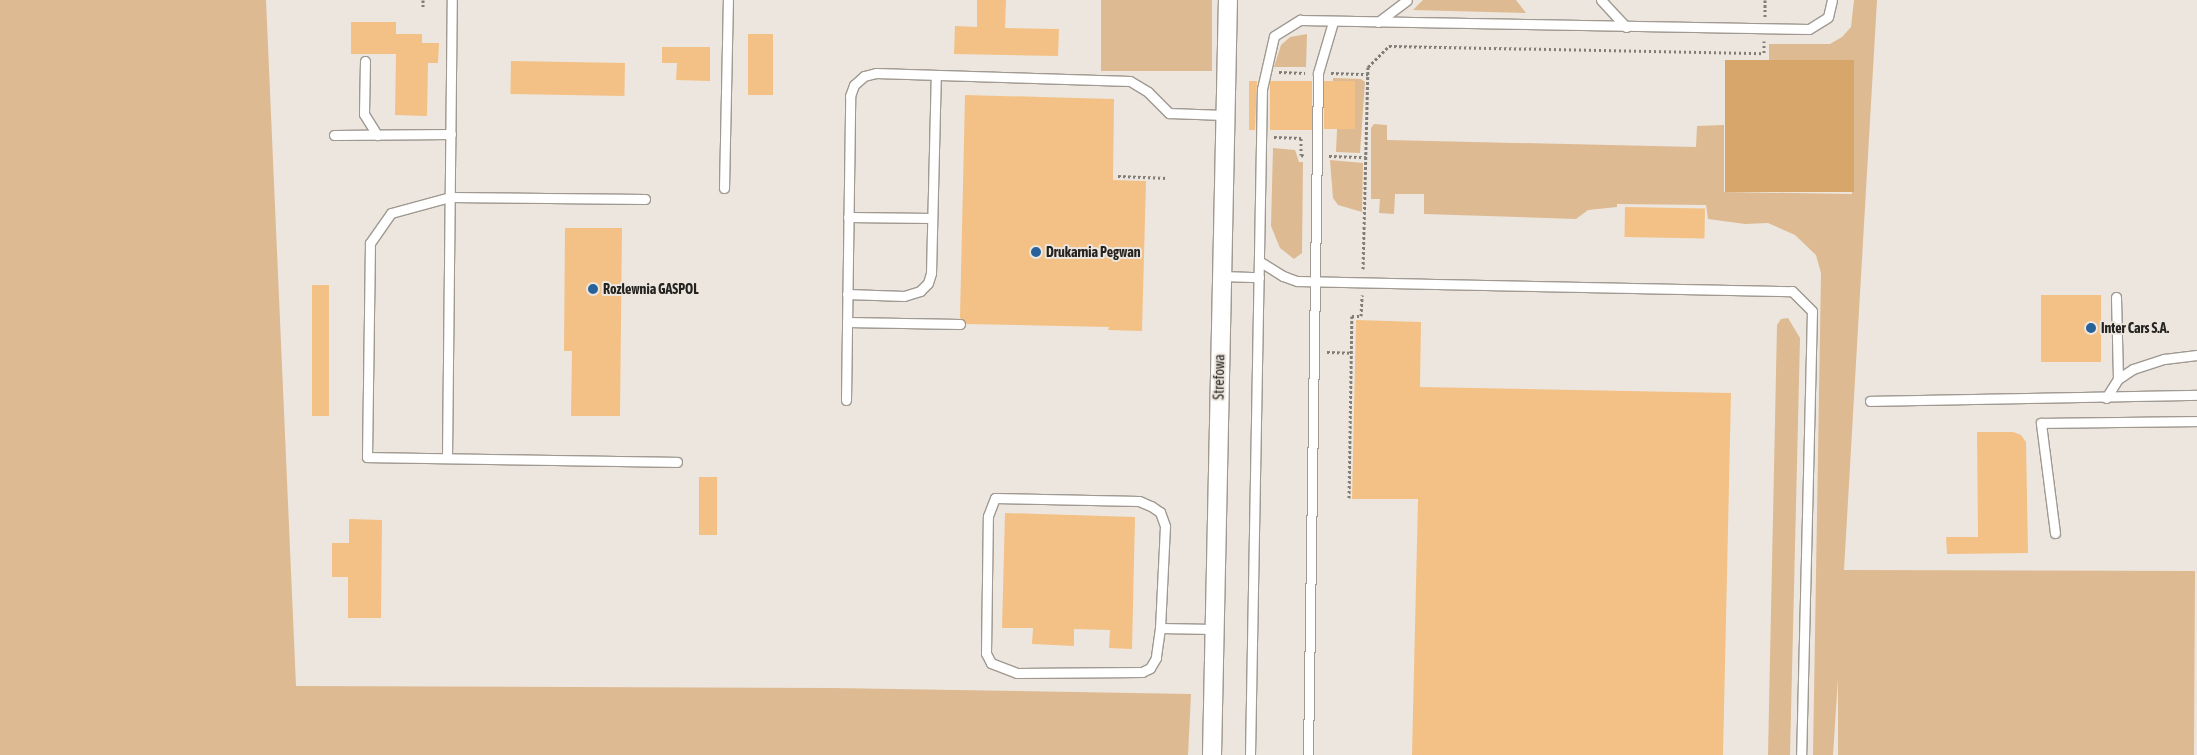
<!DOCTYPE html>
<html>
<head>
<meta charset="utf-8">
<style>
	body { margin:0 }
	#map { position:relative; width:2197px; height:755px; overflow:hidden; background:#ede6de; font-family:"Asap Condensed",sans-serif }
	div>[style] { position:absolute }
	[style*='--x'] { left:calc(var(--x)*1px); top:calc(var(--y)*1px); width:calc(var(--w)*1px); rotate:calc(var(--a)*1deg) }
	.green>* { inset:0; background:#ddba91; transform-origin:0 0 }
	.water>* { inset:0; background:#d6a66b; transform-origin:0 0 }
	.building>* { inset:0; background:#f3c185; transform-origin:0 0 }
	.path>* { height:3px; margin-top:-1.5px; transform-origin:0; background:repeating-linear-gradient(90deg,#817d77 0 2.5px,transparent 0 5px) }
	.roads { filter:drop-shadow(1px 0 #9f9991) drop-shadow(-1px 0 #9f9991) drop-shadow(0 1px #9f9991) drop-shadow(0 -1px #9f9991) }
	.service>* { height:9px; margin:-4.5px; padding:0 4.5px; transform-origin:4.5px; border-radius:4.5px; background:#fff }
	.minor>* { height:18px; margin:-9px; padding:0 9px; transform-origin:9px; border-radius:9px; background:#fff }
	.dots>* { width:14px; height:14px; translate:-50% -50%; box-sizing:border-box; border:2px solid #ede6de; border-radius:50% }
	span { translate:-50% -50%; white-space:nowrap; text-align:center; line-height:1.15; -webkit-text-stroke:4px #ede6de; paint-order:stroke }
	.poi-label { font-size:14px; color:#252320; font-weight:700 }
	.left { translate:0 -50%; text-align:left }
	.street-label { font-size:14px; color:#252320 }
</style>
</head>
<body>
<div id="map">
	<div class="green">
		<div style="clip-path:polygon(0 0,266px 0,296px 686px,832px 688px,1191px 694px,1188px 755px,0 755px)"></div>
		<div style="left:1101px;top:0;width:111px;height:71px"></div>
		<div style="clip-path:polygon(1423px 0,1516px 0,1526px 13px,1413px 10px)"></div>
		<div style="clip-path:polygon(1854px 0,1877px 0,1844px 570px,2195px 571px,2194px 755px,1838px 755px,1838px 679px,1833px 755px,1813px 755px,1821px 273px,1816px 255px,1795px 235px,1768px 223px,1745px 224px,1708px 219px,1706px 205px,1617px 204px,1617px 207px,1588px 210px,1576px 219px,1424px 214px,1424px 194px,1395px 194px,1394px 214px,1379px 213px,1380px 199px,1371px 199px,1371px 128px,1374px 124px,1387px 125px,1387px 140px,1696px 147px,1697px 126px,1724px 125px,1724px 192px,1852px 194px,1854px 61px,1769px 60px,1769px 44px,1830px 44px,1842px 37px,1851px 27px)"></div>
		<div style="clip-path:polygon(1307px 34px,1306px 67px,1274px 67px,1281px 45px,1290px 37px)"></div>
		<div style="clip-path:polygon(1333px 78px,1361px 79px,1365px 82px,1360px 153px,1336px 152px,1337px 129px,1355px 129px,1355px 82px,1333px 81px)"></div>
		<div style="clip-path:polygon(1273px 148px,1295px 150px,1299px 162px,1303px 162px,1302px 253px,1294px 259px,1280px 248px,1271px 226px)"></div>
		<div style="clip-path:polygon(1330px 160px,1363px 163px,1362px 212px,1338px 205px,1333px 198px)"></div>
		<div style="clip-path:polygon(1788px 318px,1800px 338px,1790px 755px,1768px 755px,1777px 325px,1781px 319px)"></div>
	</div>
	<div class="water">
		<div style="left:1725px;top:60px;width:129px;height:132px"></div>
	</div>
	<div class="building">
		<div style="clip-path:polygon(977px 0,1006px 0,1005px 28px,1059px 29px,1058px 56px,954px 54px,955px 26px,977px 27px)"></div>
		<div style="clip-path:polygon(351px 22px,396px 22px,396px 34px,422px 34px,422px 43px,439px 43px,438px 63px,428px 63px,427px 116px,395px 115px,396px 54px,351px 54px)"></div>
		<div style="left:748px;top:34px;width:25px;height:61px"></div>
		<div style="clip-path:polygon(662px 47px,710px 47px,710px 81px,676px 80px,677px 63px,662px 63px)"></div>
		<div style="left:511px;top:61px;width:114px;height:33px;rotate:1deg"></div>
		<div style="clip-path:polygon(1249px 81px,1257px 81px,1255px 130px,1249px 130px)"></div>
		<div style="left:1270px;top:81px;width:42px;height:49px"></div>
		<div style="left:1324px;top:81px;width:31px;height:48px"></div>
		<div style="clip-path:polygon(965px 95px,1114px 99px,1113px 180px,1146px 181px,1142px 331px,1108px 330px,1109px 327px,966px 324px,960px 318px)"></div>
		<div style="left:1625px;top:207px;width:80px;height:30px;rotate:1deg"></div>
		<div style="clip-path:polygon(565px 228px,622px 228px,620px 416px,571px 416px,572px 351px,564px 351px)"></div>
		<div style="left:312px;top:285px;width:17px;height:131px"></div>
		<div style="left:2041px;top:295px;width:60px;height:67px"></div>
		<div style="clip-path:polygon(1356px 320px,1421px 322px,1420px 387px,1731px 393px,1723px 755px,1412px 755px,1418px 499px,1352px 499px)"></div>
		<div style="clip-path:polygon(1977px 432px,2013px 432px,2021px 435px,2026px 442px,2028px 553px,1947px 554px,1946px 537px,1978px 537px)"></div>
		<div style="left:699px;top:477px;width:18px;height:58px"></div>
		<div style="clip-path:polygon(1005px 513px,1135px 517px,1132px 649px,1109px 648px,1110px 630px,1074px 629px,1074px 646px,1032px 644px,1033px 628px,1002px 628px)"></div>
		<div style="clip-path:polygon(349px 519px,382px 520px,381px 618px,348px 618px,348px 577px,332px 577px,332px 543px,349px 543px)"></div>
	</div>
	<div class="path">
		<div style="--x:423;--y:7;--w:7;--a:-90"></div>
		<div style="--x:1765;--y:17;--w:17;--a:-90"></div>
		<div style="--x:1279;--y:72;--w:26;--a:2"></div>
		<div style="--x:1331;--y:73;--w:37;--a:2"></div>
		<div style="--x:1274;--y:137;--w:27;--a:2"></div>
		<div style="--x:1301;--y:138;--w:17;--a:90"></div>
		<div style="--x:1301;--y:155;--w:4;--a:14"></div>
		<div style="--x:1329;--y:156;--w:37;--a:2"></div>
		<div style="--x:1118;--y:176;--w:49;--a:2.3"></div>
		<div style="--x:1363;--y:269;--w:202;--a:-88.6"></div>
		<div style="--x:1368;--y:67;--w:30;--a:-45"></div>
		<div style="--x:1389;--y:46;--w:375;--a:1.1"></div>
		<div style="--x:1764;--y:53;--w:12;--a:-90"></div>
		<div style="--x:1327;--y:352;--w:24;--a:2"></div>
		<div style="--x:1349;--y:498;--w:182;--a:-89.1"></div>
		<div style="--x:1352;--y:316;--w:9;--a:0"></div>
		<div style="--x:1361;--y:316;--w:21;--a:-87"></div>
	</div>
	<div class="roads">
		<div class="service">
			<div style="--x:1601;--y:0;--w:37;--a:47"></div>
			<div style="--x:1378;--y:22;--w:36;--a:-37"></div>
			<div style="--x:365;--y:61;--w:53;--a:91.1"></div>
			<div style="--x:364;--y:114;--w:25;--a:58"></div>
			<div style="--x:334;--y:135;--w:117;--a:-0.5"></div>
			<div style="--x:724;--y:188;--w:188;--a:-88.8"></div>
			<div style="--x:645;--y:199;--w:195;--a:-179.4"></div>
			<div style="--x:450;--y:197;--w:61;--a:164.8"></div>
			<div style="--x:391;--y:213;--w:37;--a:125"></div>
			<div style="--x:370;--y:243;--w:214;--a:90.8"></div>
			<div style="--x:367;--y:457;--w:310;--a:0.9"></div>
			<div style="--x:848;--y:217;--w:84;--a:0.7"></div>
			<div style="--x:1259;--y:261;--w:28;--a:32"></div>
			<div style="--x:1283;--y:276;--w:15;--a:20"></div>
			<div style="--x:1297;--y:281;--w:495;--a:1.2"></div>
			<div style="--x:1792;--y:291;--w:28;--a:45"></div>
			<div style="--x:1812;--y:311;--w:444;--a:91.4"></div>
			<div style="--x:1221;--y:276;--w:38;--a:2"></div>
			<div style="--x:847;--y:294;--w:57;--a:2"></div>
			<div style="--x:904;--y:296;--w:17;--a:-17"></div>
			<div style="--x:920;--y:291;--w:11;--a:-45"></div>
			<div style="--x:928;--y:283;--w:10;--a:-73"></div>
			<div style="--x:931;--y:273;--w:198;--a:-88.6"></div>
			<div style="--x:2116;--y:297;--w:82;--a:88.6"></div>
			<div style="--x:847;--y:322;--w:113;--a:1"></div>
			<div style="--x:2106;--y:398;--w:22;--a:-58"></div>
			<div style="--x:2118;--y:379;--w:18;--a:-34"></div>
			<div style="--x:2133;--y:369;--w:33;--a:-18"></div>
			<div style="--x:2164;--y:359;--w:33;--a:-7"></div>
			<div style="--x:846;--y:400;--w:304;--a:-89.2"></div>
			<div style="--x:850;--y:96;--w:12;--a:-70"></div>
			<div style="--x:854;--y:85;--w:13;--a:-42"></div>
			<div style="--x:864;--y:76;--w:12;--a:-14"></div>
			<div style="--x:876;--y:73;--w:254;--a:1.8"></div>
			<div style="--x:1130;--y:81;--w:21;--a:31"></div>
			<div style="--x:1148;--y:92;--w:30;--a:45"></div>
			<div style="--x:1169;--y:113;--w:55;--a:2.1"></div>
			<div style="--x:1870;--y:401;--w:327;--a:-1.1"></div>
			<div style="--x:447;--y:457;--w:457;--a:-89.4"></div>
			<div style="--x:2055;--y:533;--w:111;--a:-97.3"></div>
			<div style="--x:2041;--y:423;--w:156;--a:-0.7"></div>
			<div style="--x:1160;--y:628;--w:30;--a:98"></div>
			<div style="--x:1156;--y:658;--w:12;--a:121"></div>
			<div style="--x:1150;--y:668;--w:9;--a:153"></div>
			<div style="--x:1142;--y:672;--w:125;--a:179.5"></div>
			<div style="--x:1017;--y:673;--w:28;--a:-159"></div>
			<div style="--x:991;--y:663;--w:11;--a:-117"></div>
			<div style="--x:986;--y:653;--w:137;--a:-89.2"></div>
			<div style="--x:988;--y:516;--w:19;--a:-69"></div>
			<div style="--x:995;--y:498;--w:144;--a:1.2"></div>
			<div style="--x:1139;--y:501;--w:13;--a:23"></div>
			<div style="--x:1151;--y:506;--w:11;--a:34"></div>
			<div style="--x:1160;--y:512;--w:15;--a:70"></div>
			<div style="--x:1165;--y:526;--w:102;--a:92.8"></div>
			<div style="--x:1160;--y:628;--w:54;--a:1.1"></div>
			<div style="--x:1250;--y:755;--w:666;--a:-88.97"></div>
			<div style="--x:1262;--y:89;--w:54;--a:-77.2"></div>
			<div style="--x:1274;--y:36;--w:31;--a:-32"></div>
			<div style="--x:1300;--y:20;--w:509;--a:1.01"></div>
			<div style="--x:1809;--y:29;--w:22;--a:-32"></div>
			<div style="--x:1828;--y:17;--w:17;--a:-77"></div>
			<div style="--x:1308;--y:755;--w:682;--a:-89.16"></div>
			<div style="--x:1318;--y:73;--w:53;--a:-73.6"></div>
		</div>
		<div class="minor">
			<div style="--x:1212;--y:755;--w:755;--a:-88.79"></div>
		</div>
	</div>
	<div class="dots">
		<div style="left:1036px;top:252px;background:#29629a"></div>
		<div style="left:593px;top:289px;background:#29629a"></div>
		<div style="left:2091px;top:328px;background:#29629a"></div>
	</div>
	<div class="poi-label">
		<span class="left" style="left:1046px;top:252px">Drukarnia Pegwan</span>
		<span class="left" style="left:603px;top:289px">Rozlewnia GASPOL</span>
		<span class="left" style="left:2101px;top:328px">Inter Cars S.A.</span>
	</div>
	<div class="street-label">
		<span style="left:1219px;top:377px;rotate:-89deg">Strefowa</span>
	</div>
</div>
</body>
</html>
